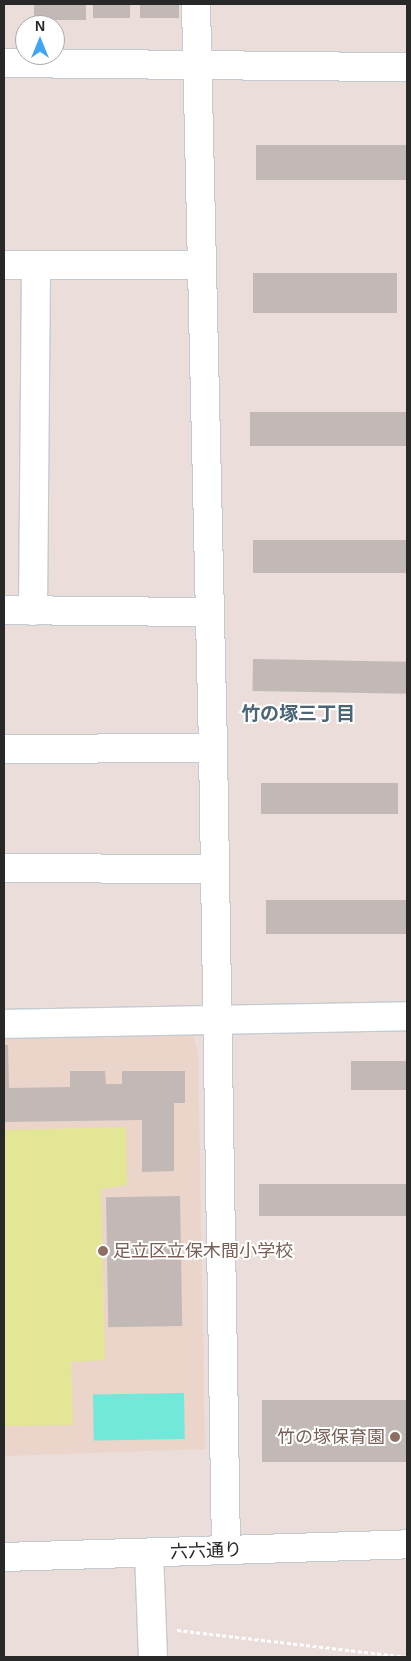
<!DOCTYPE html>
<html>
<head>
<meta charset="utf-8">
<style>
	body { margin:0 }
	#map { position:relative; width:411px; height:1661px; overflow:hidden; background:#eaddda; font-family:Helvetica,"Noto Sans JP",sans-serif }
	div>[style] { position:absolute }
	[style*='--x'] { left:calc(var(--x)*1px); top:calc(var(--y)*1px); width:calc(var(--w)*1px); rotate:calc(var(--a)*1deg) }
	.education>* { inset:0; background:#ebd4ca }
	.pitch>* { inset:0; background:#e3e695 }
	.water>* { inset:0; background:#71e8da; transform-origin:0 0 }
	.building>* { inset:0; background:#c2b9b6; transform-origin:0 0 }
	.path>* { height:3px; margin-top:-1.5px; transform-origin:0; background:repeating-linear-gradient(90deg,#fff 0 4px,transparent 0 6.5px) }
	.roads { filter:drop-shadow(1px 0 #c3cbd2) drop-shadow(-1px 0 #c3cbd2) drop-shadow(0 1px #c3cbd2) drop-shadow(0 -1px #c3cbd2) }
	.minor>* { height:28px; margin:-14px; padding:0 14px; transform-origin:14px; border-radius:14px; background:#fff }
	.dots>* { width:14px; height:14px; translate:-50% -50%; box-sizing:border-box; border:2px solid #fff; border-radius:50% }
	span { translate:-50% -50%; white-space:nowrap; text-align:center; line-height:1.15; -webkit-text-stroke:4px #fff; paint-order:stroke }
	.education-label { font-size:18px; color:#785e54 }
	.left { translate:0 -50%; text-align:left }
	.right { translate:-100% -50%; text-align:right }
	.street-label { font-size:18px; color:#282828 }
	.neighbourhood-label { font-size:19px; color:#4b6476; font-weight:700 }
	.frame { position:absolute; inset:0; border:5px solid #282828; pointer-events:none }
	.north { position:absolute; left:15px; top:15px; width:50px; height:50px; box-sizing:border-box; background:#fff; border:1px solid #a9a9a9; border-radius:50%; rotate:0deg; font-size:14px; font-weight:700; line-height:20px; text-align:center; color:#282828 }
	.north::after { content:''; display:block; margin:auto; width:18px; height:22px; background:#40a6f1; clip-path:polygon(50% 0,100% 100%,50% 72%,0 100%) }
</style>
</head>
<body>
<div id="map">
	<div class="education">
		<div style="clip-path:polygon(192px 1031px,198px 1053px,205px 1449px,4px 1456px,4px 1033px)"></div>
	</div>
	<div class="pitch">
		<div style="clip-path:polygon(126px 1127px,127px 1185px,101px 1189px,105px 1360px,71px 1362px,73px 1425px,4px 1426px,4px 1130px)"></div>
	</div>
	<div class="water">
		<div style="left:184px;top:1393px;width:46px;height:91px;rotate:89deg"></div>
	</div>
	<div class="building">
		<div style="left:34px;top:4px;width:52px;height:16px"></div>
		<div style="left:93px;top:4px;width:37px;height:14px"></div>
		<div style="left:140px;top:4px;width:39px;height:14px"></div>
		<div style="left:256px;top:145px;width:151px;height:35px"></div>
		<div style="left:253px;top:273px;width:144px;height:40px"></div>
		<div style="left:250px;top:412px;width:157px;height:34px"></div>
		<div style="left:253px;top:540px;width:154px;height:33px"></div>
		<div style="left:253px;top:659px;width:154px;height:32px;rotate:1deg"></div>
		<div style="left:261px;top:783px;width:137px;height:31px"></div>
		<div style="left:266px;top:900px;width:141px;height:34px"></div>
		<div style="clip-path:polygon(4px 1045px,8px 1045px,9px 1088px,70px 1087px,70px 1071px,105px 1071px,106px 1084px,122px 1084px,122px 1071px,185px 1071px,185px 1103px,174px 1103px,174px 1171px,142px 1172px,142px 1120px,4px 1122px)"></div>
		<div style="left:407px;top:1061px;width:29px;height:56px;rotate:90deg"></div>
		<div style="left:407px;top:1184px;width:32px;height:148px;rotate:90deg"></div>
		<div style="left:180px;top:1196px;width:130px;height:74px;rotate:89deg"></div>
		<div style="left:407px;top:1400px;width:62px;height:145px;rotate:90deg"></div>
	</div>
	<div class="path">
		<div style="--x:177;--y:1630;--w:232;--a:6.7"></div>
	</div>
	<div class="roads">
		<div class="minor">
			<div style="--x:196;--y:4;--w:744;--a:88.69"></div>
			<div style="--x:213;--y:748;--w:802;--a:89.07"></div>
			<div style="--x:4;--y:63;--w:403;--a:0.6"></div>
			<div style="--x:4;--y:265;--w:196;--a:0"></div>
			<div style="--x:4;--y:610;--w:204;--a:0.6"></div>
			<div style="--x:33;--y:611;--w:346;--a:-89.5"></div>
			<div style="--x:4;--y:749;--w:209;--a:-0.3"></div>
			<div style="--x:4;--y:868;--w:211;--a:0.3"></div>
			<div style="--x:4;--y:1024;--w:403;--a:-1.1"></div>
			<div style="--x:149;--y:1553;--w:104;--a:87.8"></div>
			<div style="--x:4;--y:1557;--w:403;--a:-1.8"></div>
		</div>
	</div>
	<div class="dots">
		<div style="left:103px;top:1251px;background:#8d6e63"></div>
		<div style="left:395px;top:1437px;background:#8d6e63"></div>
	</div>
	<div class="education-label">
		<span class="left" style="left:113px;top:1251px">足立区立保木間小学校</span>
		<span class="right" style="left:385px;top:1437px">竹の塚保育園</span>
	</div>
	<div class="street-label">
		<span style="left:206px;top:1551px;rotate:-2deg">六六通り</span>
	</div>
	<div class="neighbourhood-label">
		<span style="left:298px;top:714px">竹の塚三丁目</span>
	</div>
	<div class="frame"></div>
	<div class="north">N</div>
</div>
</body>
</html>
